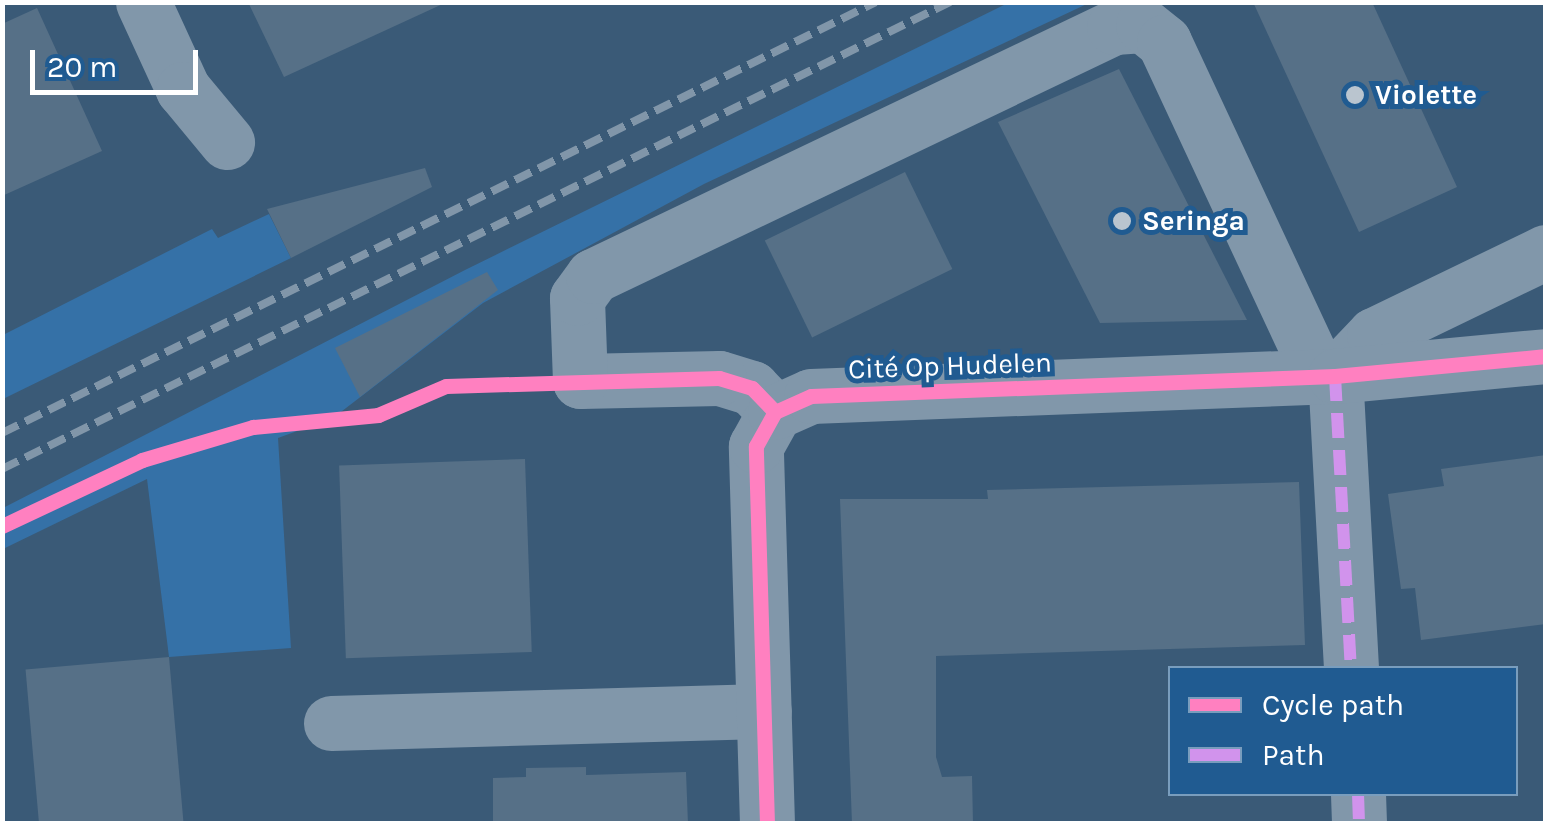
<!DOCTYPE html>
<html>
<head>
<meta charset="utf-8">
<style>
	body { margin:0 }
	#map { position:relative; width:1548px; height:826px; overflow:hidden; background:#3a5a77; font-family:Karla,sans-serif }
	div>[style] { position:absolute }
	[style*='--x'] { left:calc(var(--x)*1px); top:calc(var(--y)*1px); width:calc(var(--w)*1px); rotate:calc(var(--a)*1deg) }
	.green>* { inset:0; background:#3571a7 }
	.building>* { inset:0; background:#567087; transform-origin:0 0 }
	.street>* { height:55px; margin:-27.5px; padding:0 27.5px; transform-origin:27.5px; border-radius:27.5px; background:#8197aa }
	.rail>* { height:8px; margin-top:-4px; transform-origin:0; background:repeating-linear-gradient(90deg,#8196a9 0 18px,transparent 0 26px) }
	.quiet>* { height:12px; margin-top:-6px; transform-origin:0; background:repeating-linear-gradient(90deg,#d193ec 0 25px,transparent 0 37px) }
	.cycleway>* { height:15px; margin:-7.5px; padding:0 7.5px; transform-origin:7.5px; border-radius:7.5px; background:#ff80c0 }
	.dots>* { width:28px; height:28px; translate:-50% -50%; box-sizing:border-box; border:5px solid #205b91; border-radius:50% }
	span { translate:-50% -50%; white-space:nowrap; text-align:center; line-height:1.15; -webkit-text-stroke:10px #205b91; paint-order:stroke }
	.poi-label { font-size:28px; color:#fff; font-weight:700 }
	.left { translate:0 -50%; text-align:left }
	.street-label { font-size:28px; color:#fff }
	.frame { position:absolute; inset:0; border:5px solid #fff; pointer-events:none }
	.legend { position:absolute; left:1168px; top:666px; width:350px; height:130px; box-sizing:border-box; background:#205b91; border:2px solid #799dbd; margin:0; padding:12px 18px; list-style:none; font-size:30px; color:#fff }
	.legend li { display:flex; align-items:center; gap:20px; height:50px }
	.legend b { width:50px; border:2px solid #799dbd }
	.scale { position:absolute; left:30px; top:50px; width:168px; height:45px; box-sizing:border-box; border:5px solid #fff; border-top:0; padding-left:12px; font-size:30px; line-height:35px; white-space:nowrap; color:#fff; -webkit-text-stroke:8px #205b91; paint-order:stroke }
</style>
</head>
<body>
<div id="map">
	<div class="green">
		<div style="clip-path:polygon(1008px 3px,1089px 3px,704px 184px,483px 303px,333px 418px,278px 438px,291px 648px,169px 657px,147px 479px,3px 549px,3px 508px,465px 270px)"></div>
		<div style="clip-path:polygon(269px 214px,291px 258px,3px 399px,3px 335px,212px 229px,218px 238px)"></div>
	</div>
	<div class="building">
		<div style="clip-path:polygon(248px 2px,447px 2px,284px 77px)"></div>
		<div style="clip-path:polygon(1253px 2px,1372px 2px,1457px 187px,1359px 232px)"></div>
		<div style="clip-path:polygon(37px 8px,102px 151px,2px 196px,2px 24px)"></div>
		<div style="clip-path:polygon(1119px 69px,1247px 320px,1100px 323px,998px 122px)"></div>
		<div style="clip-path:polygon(425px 168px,432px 187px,291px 258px,267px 209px)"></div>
		<div style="left:905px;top:172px;width:108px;height:156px;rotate:64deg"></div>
		<div style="clip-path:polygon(487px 272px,498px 290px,360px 397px,335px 348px)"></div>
		<div style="clip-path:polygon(1546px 455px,1546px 624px,1421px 640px,1415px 588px,1401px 589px,1388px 494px,1444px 486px,1441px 469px)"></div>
		<div style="left:525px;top:459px;width:193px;height:186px;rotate:88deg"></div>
		<div style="clip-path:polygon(1299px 482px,1305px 645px,936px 656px,936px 757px,942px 777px,972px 776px,973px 824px,852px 824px,840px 499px,988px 499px,987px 490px)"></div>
		<div style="left:169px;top:657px;width:168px;height:144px;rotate:85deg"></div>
		<div style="clip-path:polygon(586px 767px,586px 775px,686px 772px,688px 824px,493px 824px,493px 778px,526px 777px,526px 768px)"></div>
	</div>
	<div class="street">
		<div style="--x:143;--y:2;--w:96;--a:65.3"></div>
		<div style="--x:183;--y:89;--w:69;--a:50.3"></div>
		<div style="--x:775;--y:412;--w:33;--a:-134"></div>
		<div style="--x:752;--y:388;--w:34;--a:-163"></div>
		<div style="--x:719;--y:378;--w:139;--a:178.8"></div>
		<div style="--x:580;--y:381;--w:83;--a:-92.1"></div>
		<div style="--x:577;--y:298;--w:27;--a:-54"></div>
		<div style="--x:593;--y:276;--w:577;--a:-25.54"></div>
		<div style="--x:1114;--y:27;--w:29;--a:-4"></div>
		<div style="--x:1143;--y:25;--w:27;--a:39"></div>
		<div style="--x:1164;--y:42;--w:369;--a:65"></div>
		<div style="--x:1351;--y:668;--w:292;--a:-93.1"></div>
		<div style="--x:1335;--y:376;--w:57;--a:-46.4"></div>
		<div style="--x:1374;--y:335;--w:191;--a:-25.8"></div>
		<div style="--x:331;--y:723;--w:433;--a:-1.6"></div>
		<div style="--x:1358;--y:794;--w:30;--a:88"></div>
		<div style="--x:767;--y:824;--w:378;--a:-91.7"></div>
		<div style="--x:756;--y:446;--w:39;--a:-61"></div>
		<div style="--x:775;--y:412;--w:39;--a:-24"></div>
		<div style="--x:811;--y:396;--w:524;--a:-2.19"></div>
		<div style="--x:1335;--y:376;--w:212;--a:-5.4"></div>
	</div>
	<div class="rail">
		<div style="--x:2;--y:433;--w:974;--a:-26.25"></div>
		<div style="--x:2;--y:469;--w:1057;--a:-26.23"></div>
	</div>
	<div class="quiet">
		<div style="--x:1335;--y:376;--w:292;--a:86.9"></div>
		<div style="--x:1358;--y:794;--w:30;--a:88"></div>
	</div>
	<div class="cycleway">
		<div style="--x:2;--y:526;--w:155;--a:-25.2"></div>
		<div style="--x:142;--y:460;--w:116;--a:-16.6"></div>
		<div style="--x:253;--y:427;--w:126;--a:-5.5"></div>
		<div style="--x:378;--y:415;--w:74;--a:-23.1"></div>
		<div style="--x:446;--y:386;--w:273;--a:-1.7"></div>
		<div style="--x:719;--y:378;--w:34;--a:17"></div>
		<div style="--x:752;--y:388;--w:33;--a:46"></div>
		<div style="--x:767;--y:824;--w:378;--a:-91.7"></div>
		<div style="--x:756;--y:446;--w:39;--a:-61"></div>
		<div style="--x:775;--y:412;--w:39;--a:-24"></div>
		<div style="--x:811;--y:396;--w:524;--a:-2.19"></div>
		<div style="--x:1335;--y:376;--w:212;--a:-5.4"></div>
	</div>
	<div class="dots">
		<div style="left:1355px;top:95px;background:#bac5cf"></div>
		<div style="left:1122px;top:221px;background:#bac5cf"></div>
	</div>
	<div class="poi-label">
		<span class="left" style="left:1375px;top:95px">Violette</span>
		<span class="left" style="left:1142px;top:221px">Seringa</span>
	</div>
	<div class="street-label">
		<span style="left:950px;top:366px;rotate:-2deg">Cité Op Hudelen</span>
	</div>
	<div class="frame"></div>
	<ul class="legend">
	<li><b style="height:12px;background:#ff80c0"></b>Cycle path</li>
	<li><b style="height:12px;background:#d193ec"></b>Path</li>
	</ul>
	<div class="scale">20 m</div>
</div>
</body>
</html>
